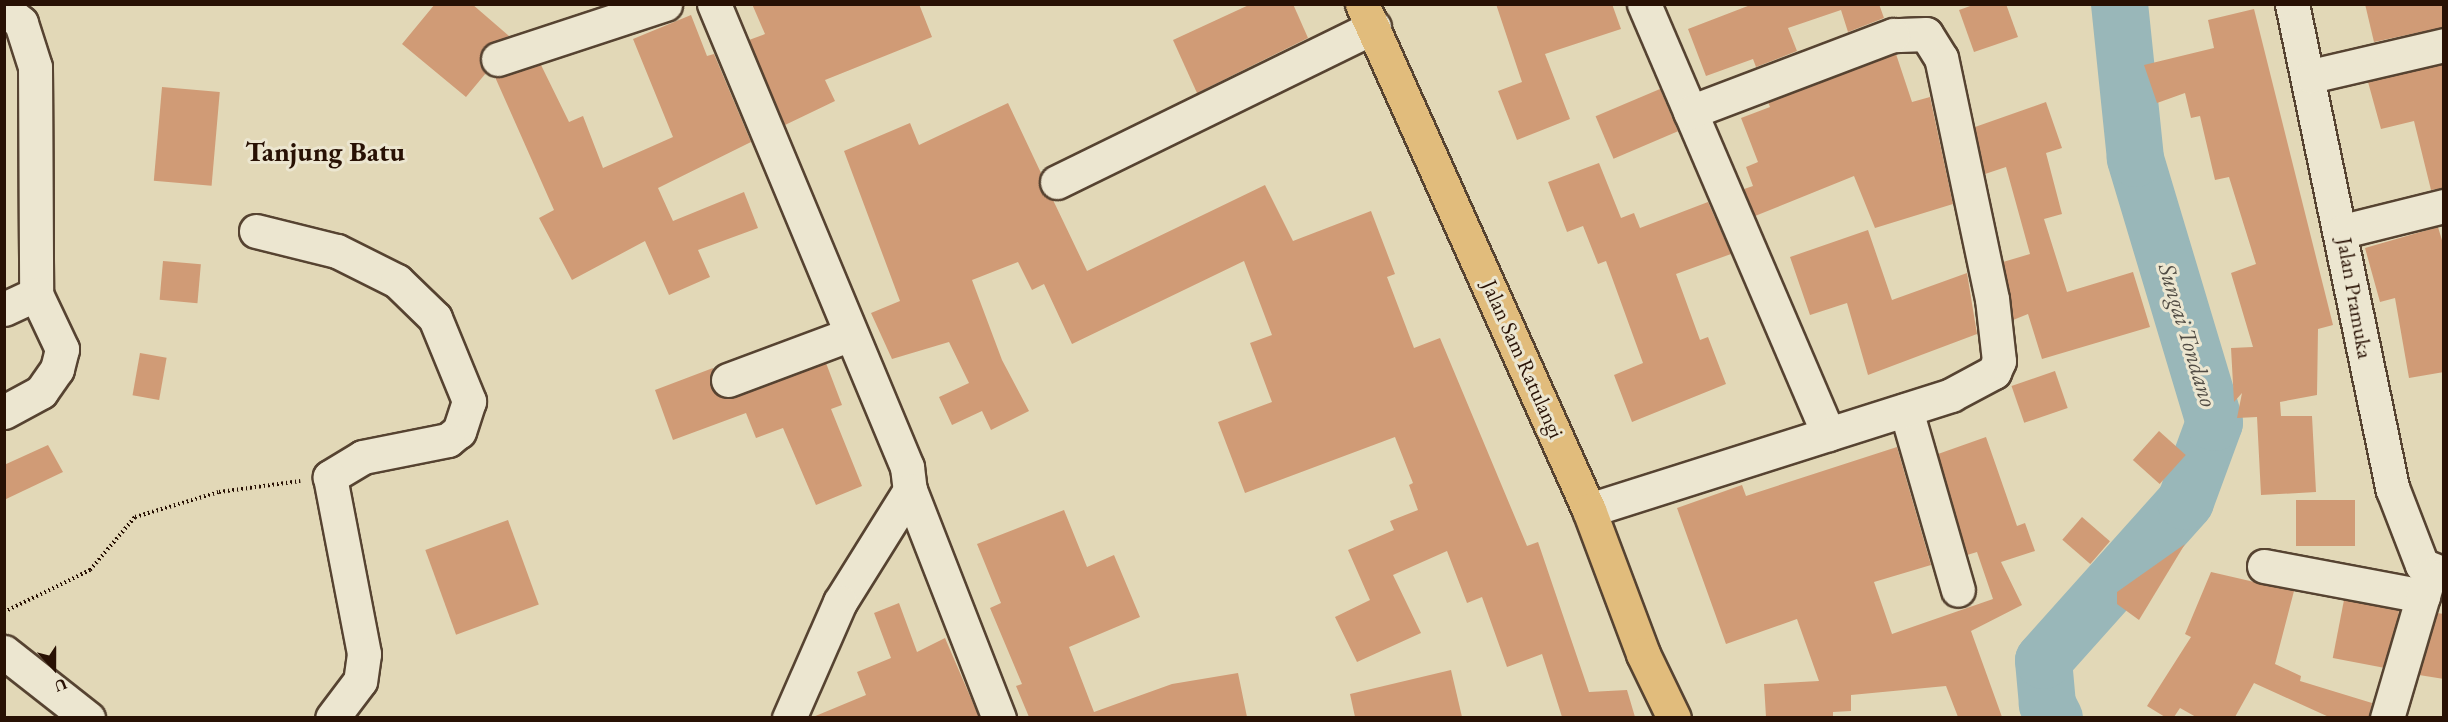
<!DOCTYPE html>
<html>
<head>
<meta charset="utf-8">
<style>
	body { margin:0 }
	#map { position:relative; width:2448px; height:722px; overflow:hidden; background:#e2d8b7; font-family:"EB Garamond",serif }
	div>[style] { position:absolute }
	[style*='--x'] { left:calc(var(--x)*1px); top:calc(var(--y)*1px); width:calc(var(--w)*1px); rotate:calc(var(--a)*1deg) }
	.river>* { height:57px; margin:-28.5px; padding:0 28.5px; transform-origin:28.5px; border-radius:28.5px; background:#99b7b9 }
	.building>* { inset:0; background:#d09b76; transform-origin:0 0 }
	.path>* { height:4px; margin-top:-2px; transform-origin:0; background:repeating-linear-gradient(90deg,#281104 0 1.5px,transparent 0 4.5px) }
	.roads { filter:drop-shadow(2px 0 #564331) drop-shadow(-2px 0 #564331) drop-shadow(0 2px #564331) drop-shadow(0 -2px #564331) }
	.minor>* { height:33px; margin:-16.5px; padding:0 16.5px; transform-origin:16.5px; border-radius:16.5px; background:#ece6d0 }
	.major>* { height:33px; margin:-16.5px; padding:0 16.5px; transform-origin:16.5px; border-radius:16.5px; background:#e1bc7c }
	span { translate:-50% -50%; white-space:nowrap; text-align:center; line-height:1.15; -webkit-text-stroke:6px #ece6d0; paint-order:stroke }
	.street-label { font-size:22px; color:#281104 }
	.water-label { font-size:24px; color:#504b43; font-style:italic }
	.district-label { font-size:28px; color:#281104; font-weight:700 }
	.frame { position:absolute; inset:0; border:6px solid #281104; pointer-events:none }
	.north { position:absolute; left:24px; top:638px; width:60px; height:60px; -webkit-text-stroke:4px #ece6d0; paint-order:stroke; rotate:159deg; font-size:16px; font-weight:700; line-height:24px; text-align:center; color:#281104 }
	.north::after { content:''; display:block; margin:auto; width:21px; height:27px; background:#281104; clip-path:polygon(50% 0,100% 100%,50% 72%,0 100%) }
</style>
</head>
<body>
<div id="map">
	<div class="river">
		<div style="--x:2054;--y:718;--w:16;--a:-117"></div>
		<div style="--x:2047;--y:704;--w:44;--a:-95.2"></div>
		<div style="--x:2043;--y:660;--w:213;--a:-48.2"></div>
		<div style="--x:2185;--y:501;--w:84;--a:-69.8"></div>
		<div style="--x:2214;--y:422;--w:276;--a:-106.7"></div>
		<div style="--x:2135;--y:158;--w:155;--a:-95.9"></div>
	</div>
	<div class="building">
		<div style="clip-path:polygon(435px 4px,472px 4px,509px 36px,484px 47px,480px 64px,486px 73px,466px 97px,402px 44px)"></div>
		<div style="clip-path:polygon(752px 4px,919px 4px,932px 37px,825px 80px,835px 101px,785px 125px,749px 40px,765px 34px)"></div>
		<div style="clip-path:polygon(1251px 4px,1293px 4px,1308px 38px,1197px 93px,1173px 40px)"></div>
		<div style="clip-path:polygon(1496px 4px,1612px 4px,1621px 29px,1545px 54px,1570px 119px,1517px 140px,1498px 91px,1522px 82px)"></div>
		<div style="clip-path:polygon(1753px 4px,1879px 4px,1884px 18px,1848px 32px,1841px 10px,1788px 28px,1797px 51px,1756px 67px,1753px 59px,1706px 76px,1688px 29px)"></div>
		<div style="clip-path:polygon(1976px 4px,2006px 4px,2018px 37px,1974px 52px,1959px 10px)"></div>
		<div style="clip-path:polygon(2365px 4px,2444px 4px,2444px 27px,2374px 42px)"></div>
		<div style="clip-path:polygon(2254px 9px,2333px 325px,2318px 329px,2317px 395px,2280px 402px,2281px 416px,2312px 416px,2316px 492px,2261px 495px,2257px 417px,2237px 418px,2242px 393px,2234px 402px,2231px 348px,2253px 347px,2231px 273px,2256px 264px,2229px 177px,2215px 180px,2200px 116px,2191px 118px,2185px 93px,2157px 103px,2144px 65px,2214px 48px,2208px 20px)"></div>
		<div style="clip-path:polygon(691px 15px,707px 56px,714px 54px,751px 142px,658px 188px,673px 221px,744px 192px,758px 228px,698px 250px,710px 277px,669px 295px,645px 241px,572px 280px,539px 218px,554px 210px,495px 77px,541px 65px,569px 122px,583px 116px,603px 168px,673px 137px,633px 39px)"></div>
		<div style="clip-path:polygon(1896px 54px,1912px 102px,1930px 97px,1953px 204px,1875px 228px,1854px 176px,1755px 216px,1744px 189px,1753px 186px,1746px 167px,1758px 162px,1741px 118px,1770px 107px,1768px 102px)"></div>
		<div style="clip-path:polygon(2444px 64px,2444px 188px,2431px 190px,2414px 121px,2381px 129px,2368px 82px)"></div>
		<div style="left:162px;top:87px;width:58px;height:94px;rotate:5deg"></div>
		<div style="left:1660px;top:89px;width:46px;height:70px;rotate:67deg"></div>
		<div style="clip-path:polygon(2046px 102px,2062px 148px,2046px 153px,2062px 214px,2044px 219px,2067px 292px,2133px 272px,2150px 327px,2042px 359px,2028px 314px,2013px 320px,2003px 262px,2030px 254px,2006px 167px,1985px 174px,1975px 127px)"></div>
		<div style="clip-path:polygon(1008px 103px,1041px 173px,1040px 190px,1053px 200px,1087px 271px,1265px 185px,1293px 241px,1371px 211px,1395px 274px,1387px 277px,1414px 348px,1440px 338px,1527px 546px,1538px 542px,1589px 692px,1627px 690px,1635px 717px,1562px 717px,1542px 654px,1507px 667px,1482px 597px,1467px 603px,1447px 551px,1393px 575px,1421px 633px,1357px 662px,1335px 617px,1370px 600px,1348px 550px,1394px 530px,1390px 521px,1418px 510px,1409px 485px,1413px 483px,1395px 437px,1245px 493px,1218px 422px,1272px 402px,1250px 343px,1272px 335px,1244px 261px,1072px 344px,1044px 284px,1032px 290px,1018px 262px,972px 280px,1002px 360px,1029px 411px,991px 430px,982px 411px,952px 425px,939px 397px,969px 383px,949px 342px,892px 359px,871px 313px,900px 301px,844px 151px,910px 123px,919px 145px)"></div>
		<div style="clip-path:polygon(1599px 163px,1621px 218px,1634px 213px,1640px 228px,1708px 202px,1731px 254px,1676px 274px,1700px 340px,1708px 337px,1726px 384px,1632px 422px,1614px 375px,1643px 363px,1606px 261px,1598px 264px,1583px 226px,1567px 232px,1548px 182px)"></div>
		<div style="clip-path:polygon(2438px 227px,2444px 247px,2444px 372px,2409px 378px,2395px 298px,2380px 302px,2365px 248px)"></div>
		<div style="clip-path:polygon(1868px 230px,1892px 300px,1967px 273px,1977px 334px,1868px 375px,1847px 303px,1810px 315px,1790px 257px)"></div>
		<div style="left:163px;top:261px;width:38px;height:39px;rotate:5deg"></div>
		<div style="left:140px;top:353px;width:27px;height:43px;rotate:10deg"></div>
		<div style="clip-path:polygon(826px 363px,842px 405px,831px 409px,862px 486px,816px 505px,783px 428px,756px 438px,746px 413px,673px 440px,655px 390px,713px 368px,711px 387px,724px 398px,734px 398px)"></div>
		<div style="left:2055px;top:371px;width:39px;height:46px;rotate:71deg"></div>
		<div style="left:2159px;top:431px;width:36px;height:39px;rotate:42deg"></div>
		<div style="clip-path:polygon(1986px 437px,2017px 526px,2025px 523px,2035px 551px,2001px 562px,2022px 605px,1971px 631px,2002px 717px,1958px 717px,1946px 686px,1851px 695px,1851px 711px,1833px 712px,1833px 717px,1766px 717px,1764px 684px,1819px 681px,1797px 619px,1726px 644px,1677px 508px,1742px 485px,1746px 496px,1897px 447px,1931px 565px,1874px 582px,1892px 634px,1993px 599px,1977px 552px,1967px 555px,1938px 454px)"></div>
		<div style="clip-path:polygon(48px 445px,63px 472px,4px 500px,4px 465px)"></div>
		<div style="left:2296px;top:500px;width:59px;height:46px"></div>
		<div style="clip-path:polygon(1064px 510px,1087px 567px,1114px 555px,1140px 617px,1069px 647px,1094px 712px,1172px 684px,1238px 673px,1247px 717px,1029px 717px,1016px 686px,1022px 684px,990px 608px,1001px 603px,977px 544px)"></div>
		<div style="left:2082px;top:517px;width:37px;height:30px;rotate:41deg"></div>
		<div style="left:508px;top:520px;width:90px;height:88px;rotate:70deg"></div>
		<div style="clip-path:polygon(2185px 544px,2139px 620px,2117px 604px,2117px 592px)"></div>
		<div style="clip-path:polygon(2211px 572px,2294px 591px,2275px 664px,2301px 676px,2300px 681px,2372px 703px,2369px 717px,2329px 717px,2254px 683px,2235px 717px,2196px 717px,2180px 708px,2174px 717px,2165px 717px,2147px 706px,2191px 637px,2185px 634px)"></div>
		<div style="left:2344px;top:600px;width:56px;height:59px;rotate:11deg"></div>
		<div style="clip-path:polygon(899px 603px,917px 652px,945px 638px,979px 717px,813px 717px,866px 695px,857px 672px,891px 658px,874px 613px)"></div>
		<div style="clip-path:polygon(2437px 613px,2444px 614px,2444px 679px,2419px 675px)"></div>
		<div style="clip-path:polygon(1451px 670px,1462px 717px,1355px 717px,1350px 694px)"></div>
	</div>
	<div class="path">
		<div style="--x:4;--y:612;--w:96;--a:-26"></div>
		<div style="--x:90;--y:570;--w:70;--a:-49.7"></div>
		<div style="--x:135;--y:517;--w:88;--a:-16.6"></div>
		<div style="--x:219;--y:492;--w:82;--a:-7.7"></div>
	</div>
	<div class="roads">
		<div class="minor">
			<div style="--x:714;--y:4;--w:502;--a:67.37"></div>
			<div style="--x:907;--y:467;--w:23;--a:83"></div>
			<div style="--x:910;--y:490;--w:132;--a:122"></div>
			<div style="--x:840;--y:602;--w:127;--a:113.7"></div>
			<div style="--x:1644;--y:4;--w:468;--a:66.8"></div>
			<div style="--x:2292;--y:4;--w:496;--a:78.3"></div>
			<div style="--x:2393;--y:490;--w:80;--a:68.9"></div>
			<div style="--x:2422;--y:565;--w:24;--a:22"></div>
			<div style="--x:4;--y:9;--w:22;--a:39"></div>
			<div style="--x:21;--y:23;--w:46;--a:72.3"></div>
			<div style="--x:35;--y:67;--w:227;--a:89.7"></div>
			<div style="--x:498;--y:59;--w:176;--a:-18.2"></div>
			<div style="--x:2311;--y:76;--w:137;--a:-13.1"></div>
			<div style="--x:1057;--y:182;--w:353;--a:-26.1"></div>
			<div style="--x:256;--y:231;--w:83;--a:13.9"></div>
			<div style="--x:337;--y:251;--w:67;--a:26.6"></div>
			<div style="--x:397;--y:281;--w:53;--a:44.2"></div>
			<div style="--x:435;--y:318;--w:90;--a:67.7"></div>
			<div style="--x:469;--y:401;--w:32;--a:108"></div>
			<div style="--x:459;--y:431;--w:14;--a:141"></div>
			<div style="--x:448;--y:440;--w:87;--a:168.7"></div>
			<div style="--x:363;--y:457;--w:39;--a:149"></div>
			<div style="--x:330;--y:477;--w:180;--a:79.1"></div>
			<div style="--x:364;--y:654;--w:27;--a:98"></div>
			<div style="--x:360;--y:681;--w:46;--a:127.1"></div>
			<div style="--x:2343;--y:231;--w:104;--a:-13.9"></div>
			<div style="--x:4;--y:309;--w:35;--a:-25"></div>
			<div style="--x:36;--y:294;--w:61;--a:64.7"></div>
			<div style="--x:62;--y:349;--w:21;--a:104"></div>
			<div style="--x:57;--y:369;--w:28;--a:125"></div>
			<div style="--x:41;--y:392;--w:42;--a:151.6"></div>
			<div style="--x:728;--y:380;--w:131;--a:-20.5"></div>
			<div style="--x:1906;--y:410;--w:187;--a:73.9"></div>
			<div style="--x:910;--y:490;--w:245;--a:68.7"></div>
			<div style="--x:1589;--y:510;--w:380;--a:-17.6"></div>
			<div style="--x:1951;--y:395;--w:49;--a:-28.1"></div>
			<div style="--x:1994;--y:372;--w:12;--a:-66"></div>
			<div style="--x:1999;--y:361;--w:62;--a:-96.4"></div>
			<div style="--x:1992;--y:299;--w:246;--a:-101.9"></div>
			<div style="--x:1941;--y:58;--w:28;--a:-122"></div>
			<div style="--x:1926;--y:34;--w:33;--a:178"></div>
			<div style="--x:1893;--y:35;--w:217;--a:159.2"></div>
			<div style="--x:2264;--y:566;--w:162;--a:10.7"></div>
			<div style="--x:4;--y:652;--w:107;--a:38.2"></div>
			<div style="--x:2387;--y:718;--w:149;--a:-73.6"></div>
		</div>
		<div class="major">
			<div style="--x:1362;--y:4;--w:555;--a:65.84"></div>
			<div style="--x:1589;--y:510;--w:154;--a:69.4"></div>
			<div style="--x:1643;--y:654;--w:71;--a:64.2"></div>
		</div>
	</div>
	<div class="street-label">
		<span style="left:2355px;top:298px;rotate:80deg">Jalan Pramuka</span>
		<span style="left:1523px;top:359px;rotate:66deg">Jalan Sam Ratulangi</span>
	</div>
	<div class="water-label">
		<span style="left:2188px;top:335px;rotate:73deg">Sungai Tondano</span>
	</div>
	<div class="district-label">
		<span style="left:325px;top:151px">Tanjung Batu</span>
	</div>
	<div class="frame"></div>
	<div class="north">U</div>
</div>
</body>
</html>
